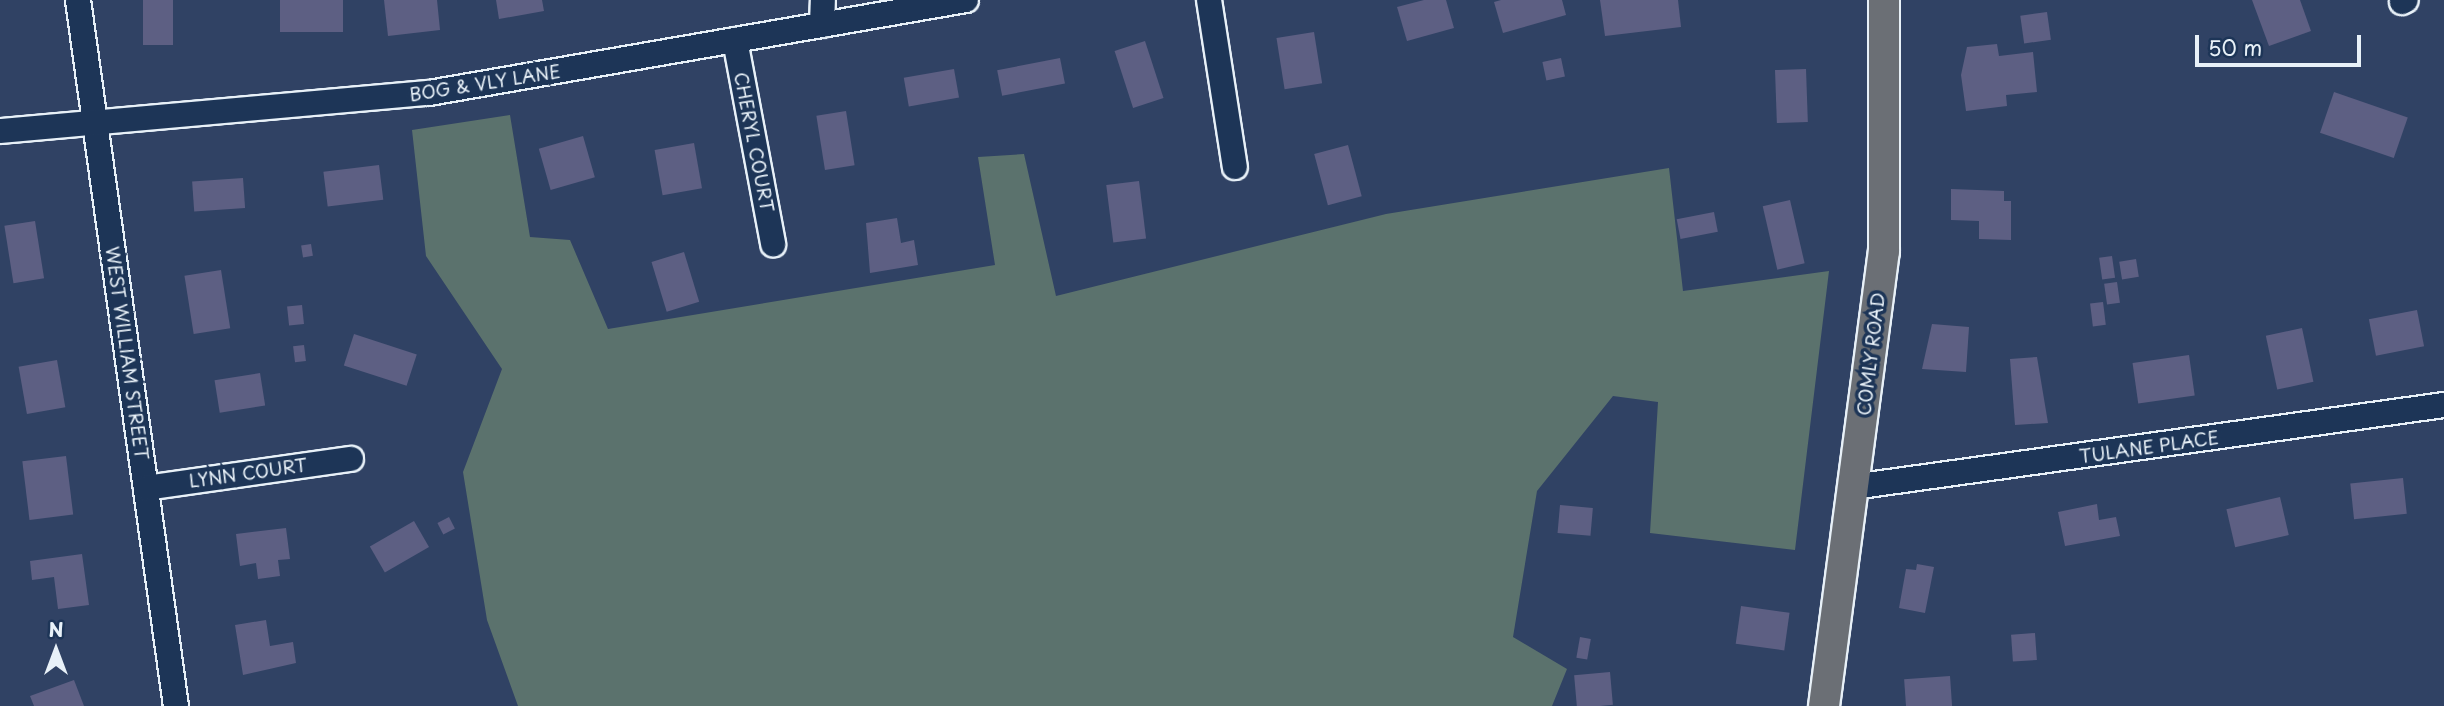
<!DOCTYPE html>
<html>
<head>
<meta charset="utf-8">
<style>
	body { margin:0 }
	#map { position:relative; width:2444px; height:706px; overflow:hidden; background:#304264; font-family:"Playpen Sans",sans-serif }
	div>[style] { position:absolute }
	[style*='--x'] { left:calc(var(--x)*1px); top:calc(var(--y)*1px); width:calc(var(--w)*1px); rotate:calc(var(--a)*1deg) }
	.green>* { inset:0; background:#5b726d }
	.building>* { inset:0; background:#5d5f83; transform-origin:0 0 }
	.roads { filter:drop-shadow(2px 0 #e8f1f8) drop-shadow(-2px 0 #e8f1f8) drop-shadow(0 2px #e8f1f8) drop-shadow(0 -2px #e8f1f8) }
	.minor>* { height:24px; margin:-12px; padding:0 12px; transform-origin:12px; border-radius:12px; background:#1d3557 }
	.major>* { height:30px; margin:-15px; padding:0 15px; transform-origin:15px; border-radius:15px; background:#6b6f75 }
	span { translate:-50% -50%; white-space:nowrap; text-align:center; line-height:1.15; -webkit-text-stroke:7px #1d3557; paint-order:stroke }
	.street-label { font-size:18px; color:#e8f1f8 }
	.north { position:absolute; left:21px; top:615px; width:70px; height:70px; -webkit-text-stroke:5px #1d3557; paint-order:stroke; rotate:0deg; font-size:19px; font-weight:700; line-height:28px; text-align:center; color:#e8f1f8 }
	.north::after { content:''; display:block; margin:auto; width:24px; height:32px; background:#e8f1f8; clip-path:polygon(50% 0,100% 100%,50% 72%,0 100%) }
	.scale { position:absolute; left:2195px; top:35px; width:166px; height:32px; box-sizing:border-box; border:4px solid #e8f1f8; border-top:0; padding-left:9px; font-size:21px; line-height:24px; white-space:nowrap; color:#e8f1f8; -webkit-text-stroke:5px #1d3557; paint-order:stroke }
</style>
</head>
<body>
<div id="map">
	<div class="green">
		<div style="clip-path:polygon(510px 115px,530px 237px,570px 240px,608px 329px,995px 265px,978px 157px,1024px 154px,1056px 296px,1386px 214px,1669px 168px,1683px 291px,1829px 271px,1795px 550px,1650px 533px,1658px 402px,1613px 396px,1537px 491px,1513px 637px,1567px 669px,1552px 706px,518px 706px,487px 620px,463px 472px,502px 369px,426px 256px,412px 130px)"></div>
	</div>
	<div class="building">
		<div style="left:143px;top:0;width:30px;height:45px"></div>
		<div style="left:280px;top:0;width:63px;height:32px"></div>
		<div style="clip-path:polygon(384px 0,437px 0,440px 30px,388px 36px)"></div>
		<div style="clip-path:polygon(496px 0,542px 0,544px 11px,499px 19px)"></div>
		<div style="clip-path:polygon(1424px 0,1446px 0,1454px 28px,1407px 41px,1397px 7px)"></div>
		<div style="clip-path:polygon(1501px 0,1562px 0,1566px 15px,1503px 33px,1494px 2px)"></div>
		<div style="clip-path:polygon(1600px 0,1678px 0,1681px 27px,1605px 36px)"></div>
		<div style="clip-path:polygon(2252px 0,2300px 0,2311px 31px,2269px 46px)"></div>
		<div style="left:2047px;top:12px;width:28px;height:27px;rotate:82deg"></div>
		<div style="left:1314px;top:32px;width:52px;height:38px;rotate:81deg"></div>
		<div style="left:1145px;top:41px;width:60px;height:32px;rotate:72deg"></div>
		<div style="clip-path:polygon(1997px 44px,1999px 56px,2033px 52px,2037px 92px,2006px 95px,2007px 106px,1966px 111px,1961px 75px,1967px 47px)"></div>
		<div style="left:1060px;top:58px;width:26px;height:64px;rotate:79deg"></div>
		<div style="left:1561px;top:58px;width:19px;height:19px;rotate:78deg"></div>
		<div style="left:954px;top:69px;width:29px;height:51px;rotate:80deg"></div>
		<div style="left:1806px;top:69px;width:53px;height:31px;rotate:88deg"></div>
		<div style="left:2334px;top:92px;width:78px;height:43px;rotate:19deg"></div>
		<div style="left:846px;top:111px;width:55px;height:30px;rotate:81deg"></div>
		<div style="left:583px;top:136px;width:43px;height:46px;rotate:74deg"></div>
		<div style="left:694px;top:143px;width:46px;height:40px;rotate:80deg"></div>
		<div style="left:1348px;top:145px;width:53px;height:35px;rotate:75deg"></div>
		<div style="left:379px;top:165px;width:35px;height:56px;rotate:83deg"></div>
		<div style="left:243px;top:178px;width:30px;height:51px;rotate:86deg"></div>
		<div style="left:1139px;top:181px;width:58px;height:33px;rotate:83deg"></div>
		<div style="clip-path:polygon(1951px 189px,2004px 191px,2004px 201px,2011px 201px,2011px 240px,1979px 239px,1979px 221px,1951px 220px)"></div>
		<div style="left:1790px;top:200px;width:65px;height:28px;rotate:77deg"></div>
		<div style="left:1714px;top:212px;width:20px;height:38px;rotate:79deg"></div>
		<div style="clip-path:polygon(897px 218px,901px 243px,914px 240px,918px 265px,870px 273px,866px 223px)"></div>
		<div style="left:35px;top:221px;width:58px;height:31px;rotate:81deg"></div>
		<div style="left:311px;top:244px;width:12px;height:10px;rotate:81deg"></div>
		<div style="left:684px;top:252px;width:52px;height:34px;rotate:73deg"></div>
		<div style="left:2112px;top:256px;width:22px;height:13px;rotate:82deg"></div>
		<div style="left:2136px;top:259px;width:18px;height:17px;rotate:81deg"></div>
		<div style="left:221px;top:270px;width:59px;height:37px;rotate:81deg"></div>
		<div style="left:2117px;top:282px;width:21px;height:13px;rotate:82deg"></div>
		<div style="left:2103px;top:302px;width:23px;height:13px;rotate:83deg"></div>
		<div style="left:302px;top:305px;width:19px;height:15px;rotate:84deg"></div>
		<div style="left:2417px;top:310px;width:37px;height:49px;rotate:79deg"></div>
		<div style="clip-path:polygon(1932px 324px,1969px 327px,1966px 372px,1922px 369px)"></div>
		<div style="left:2302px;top:328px;width:55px;height:37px;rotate:78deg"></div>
		<div style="left:354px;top:334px;width:66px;height:33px;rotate:18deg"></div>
		<div style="left:304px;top:345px;width:16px;height:11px;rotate:83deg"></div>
		<div style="left:2189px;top:355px;width:41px;height:57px;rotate:82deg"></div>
		<div style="clip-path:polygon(2037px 357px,2048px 423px,2015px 425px,2010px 359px)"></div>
		<div style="left:57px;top:360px;width:48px;height:39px;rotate:80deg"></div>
		<div style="left:260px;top:373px;width:33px;height:46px;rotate:81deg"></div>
		<div style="left:66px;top:456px;width:59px;height:44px;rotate:83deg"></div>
		<div style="left:2403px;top:478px;width:36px;height:53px;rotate:84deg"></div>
		<div style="left:2280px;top:497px;width:39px;height:55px;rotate:77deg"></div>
		<div style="clip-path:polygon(2097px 504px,2099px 520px,2116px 517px,2120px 536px,2065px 546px,2058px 512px)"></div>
		<div style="left:1560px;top:505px;width:33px;height:28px;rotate:5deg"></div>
		<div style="left:449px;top:517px;width:13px;height:13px;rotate:63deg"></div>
		<div style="left:414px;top:521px;width:30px;height:51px;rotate:60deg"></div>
		<div style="clip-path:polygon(286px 528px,290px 559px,278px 560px,280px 576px,258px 579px,256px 563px,240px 566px,236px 534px)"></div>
		<div style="clip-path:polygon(82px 554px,89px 605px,58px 609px,54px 577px,32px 580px,30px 561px)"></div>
		<div style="clip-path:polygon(1917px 564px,1934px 567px,1925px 613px,1899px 608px,1906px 569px,1916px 570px)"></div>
		<div style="left:1741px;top:606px;width:49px;height:38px;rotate:8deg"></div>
		<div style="clip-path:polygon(266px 620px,270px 646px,293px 642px,296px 663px,243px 675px,235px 625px)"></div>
		<div style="left:2035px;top:633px;width:27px;height:24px;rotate:86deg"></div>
		<div style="left:1580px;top:637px;width:11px;height:21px;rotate:10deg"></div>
		<div style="left:1610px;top:672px;width:33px;height:36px;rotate:85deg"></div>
		<div style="left:1950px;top:676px;width:30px;height:46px;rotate:86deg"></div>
		<div style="clip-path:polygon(74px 680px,84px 706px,34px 706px,30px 696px)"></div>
	</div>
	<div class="roads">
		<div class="minor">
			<div style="--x:78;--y:0;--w:713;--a:82.1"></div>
			<div style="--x:1209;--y:0;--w:169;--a:81.2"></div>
			<div style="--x:2402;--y:2;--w:4;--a:-27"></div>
			<div style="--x:822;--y:25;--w:25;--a:-88"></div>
			<div style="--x:735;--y:40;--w:208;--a:79.4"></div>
			<div style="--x:0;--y:131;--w:431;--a:-5.1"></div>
			<div style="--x:429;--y:93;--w:545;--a:-9.83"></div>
			<div style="--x:1853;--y:487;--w:597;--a:-7.9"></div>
			<div style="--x:146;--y:488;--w:207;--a:-8.1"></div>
		</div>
		<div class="major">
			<div style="--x:1824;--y:706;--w:458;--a:-82.5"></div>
			<div style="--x:1884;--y:252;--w:252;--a:-90"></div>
		</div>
	</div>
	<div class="street-label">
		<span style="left:485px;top:83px;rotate:-9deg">BOG &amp; VLY LANE</span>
		<span style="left:754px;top:142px;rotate:79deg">CHERYL COURT</span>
		<span style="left:127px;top:353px;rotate:82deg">WEST WILLIAM STREET</span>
		<span style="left:1871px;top:354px;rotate:-83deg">COMLY ROAD</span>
		<span style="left:2149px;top:447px;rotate:-8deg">TULANE PLACE</span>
		<span style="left:248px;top:473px;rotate:-8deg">LYNN COURT</span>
	</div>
	<div class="north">N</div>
	<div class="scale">50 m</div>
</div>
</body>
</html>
